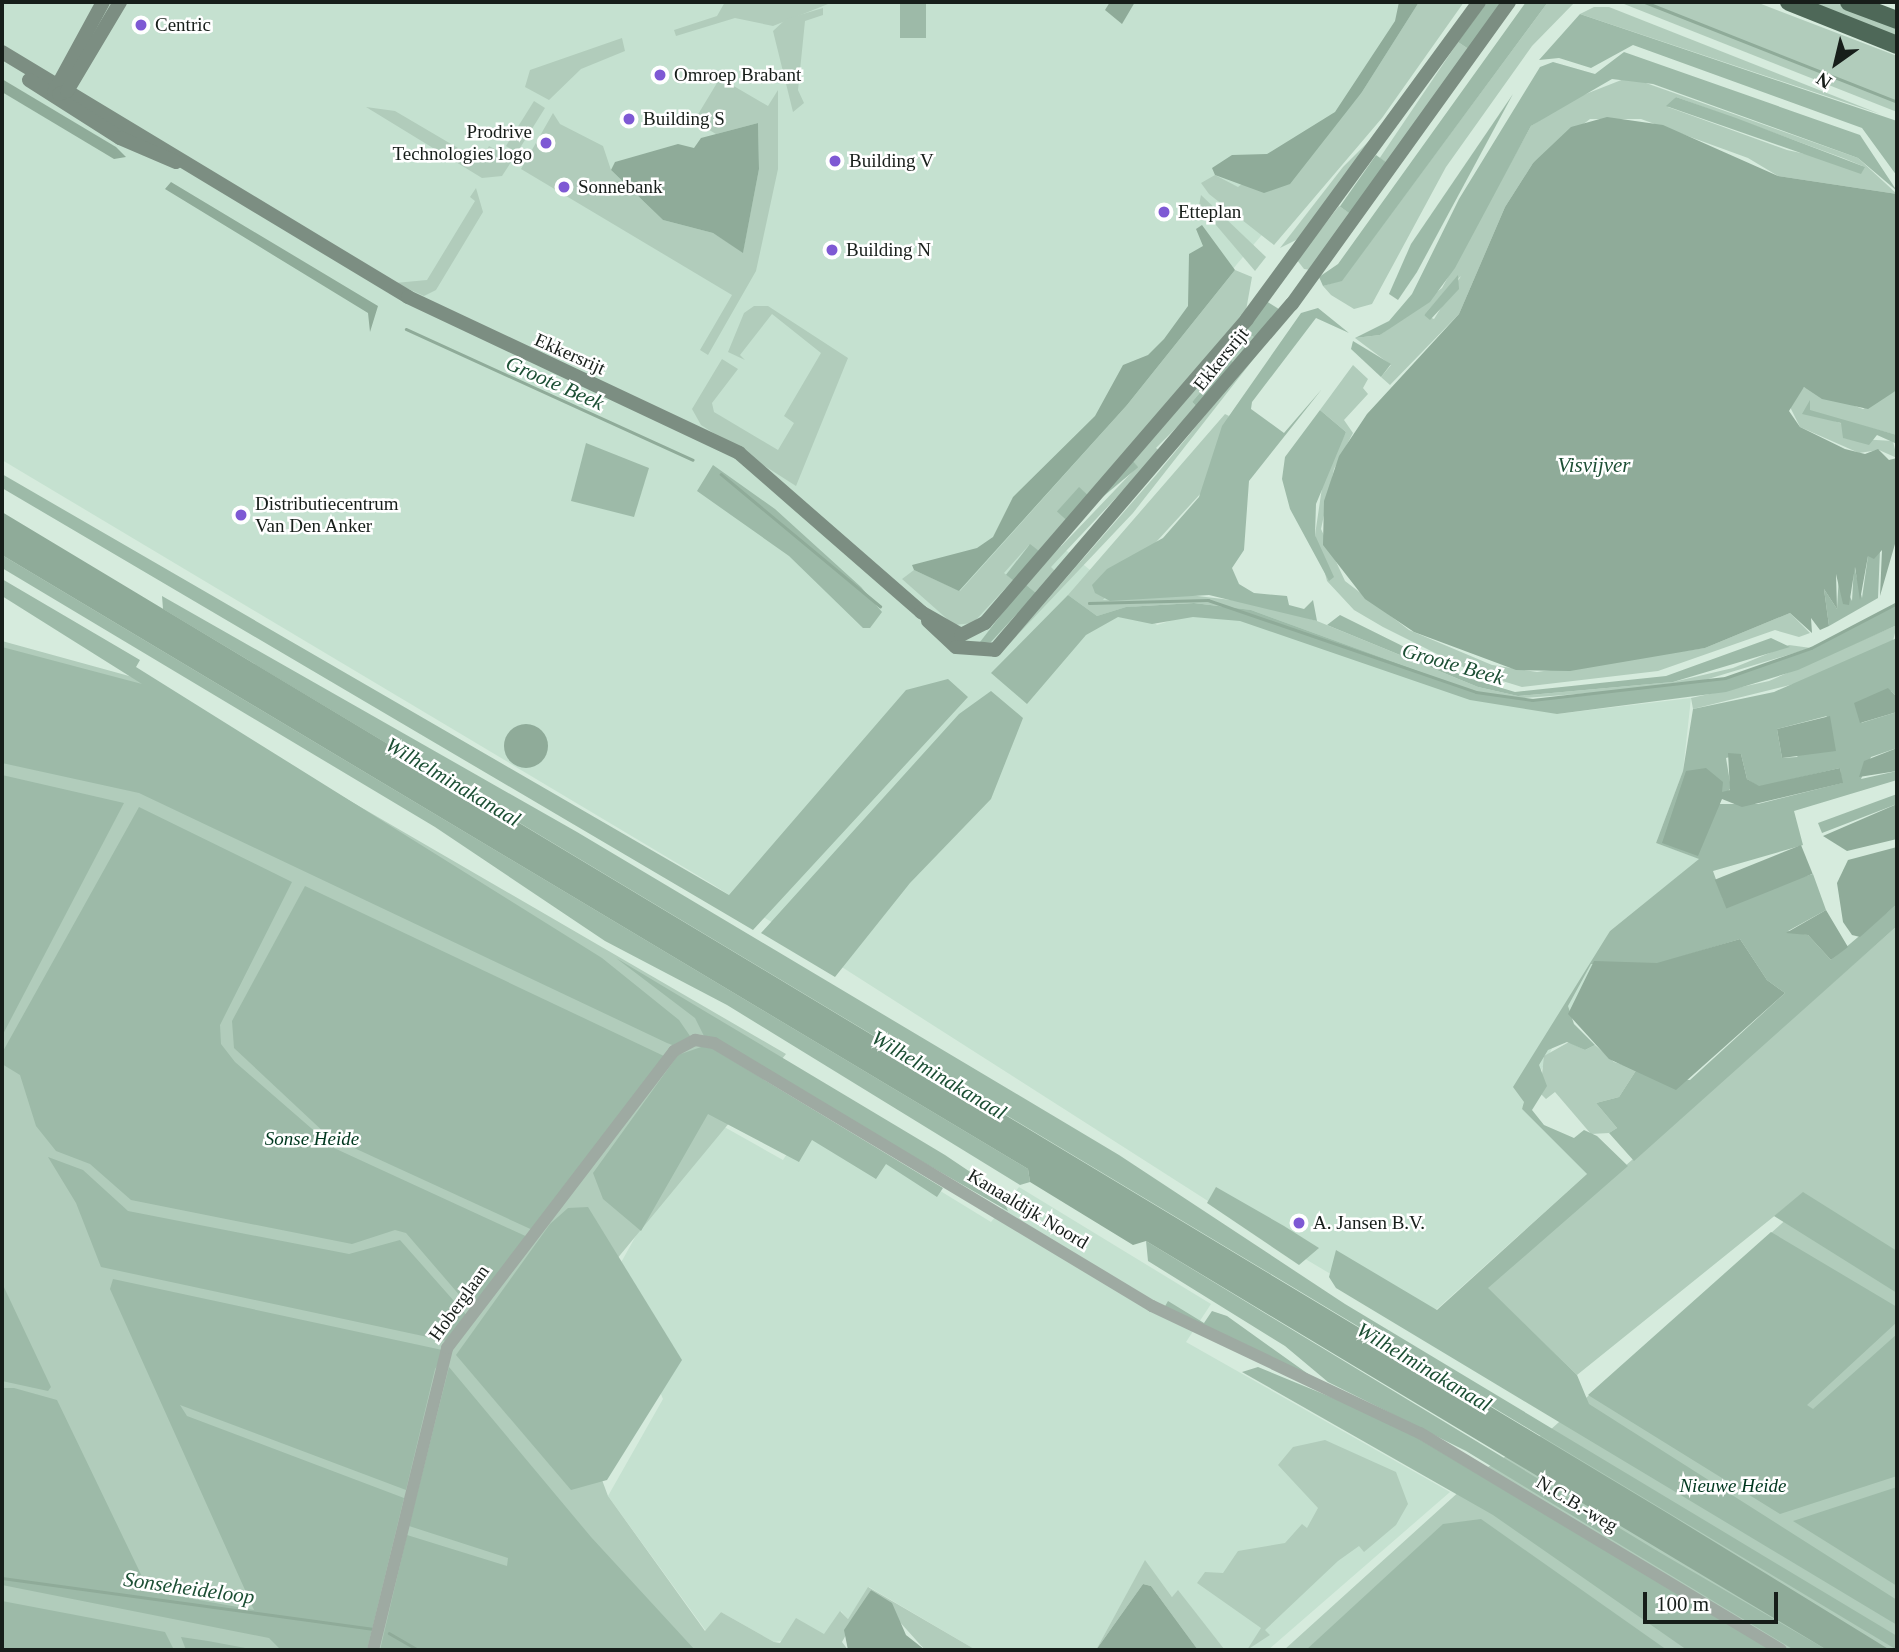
<!DOCTYPE html>
<html>
<head>
<meta charset="utf-8">
<style>
	body { margin:0 }
	#map { position:relative; width:1899px; height:1652px; overflow:hidden; background:#d6ebdd; font-family:Georgia,serif }
	div>[style] { position:absolute }
	[style*='--x'] { left:calc(var(--x)*1px); top:calc(var(--y)*1px); width:calc(var(--w)*1px); rotate:calc(var(--a)*1deg) }
	.built>* { inset:0; background:#c5e1d0 }
	.green>* { inset:0; background:#b1ccbb; transform-origin:0 0 }
	.forest>* { inset:0; background:#9dbaa8; transform-origin:0 0 }
	.water>* { inset:0; background:#8fab99; transform-origin:0 0 }
	.round { border-radius:50% }
	.stream>* { height:2.5px; margin:-1.25px; padding:0 1.25px; transform-origin:1.25px; border-radius:1.25px; background:#8fab99 }
	.tertiary>* { height:12px; margin:-6px; padding:0 6px; transform-origin:6px; border-radius:6px; background:#9eaaa2 }
	.secondary>* { height:14px; margin:-7px; padding:0 7px; transform-origin:7px; border-radius:7px; background:#7c8e82 }
	.motorway>* { height:18px; margin:-9px; padding:0 9px; transform-origin:9px; border-radius:9px; background:#4e6858 }
	.dots>* { width:19px; height:19px; translate:-50% -50%; box-sizing:border-box; border:4px solid #fff; border-radius:50% }
	span { translate:-50% -50%; white-space:nowrap; text-align:center; line-height:1.15; -webkit-text-stroke:5px #fff; paint-order:stroke }
	.poi-label { font-size:19px; color:#171e1a }
	.left { translate:0 -50%; text-align:left }
	.right { translate:-100% -50%; text-align:right }
	.street-label { font-size:19px; color:#171e1a }
	.park-label { font-size:19px; color:#00381f; font-style:italic }
	.water-label { font-size:21px; color:#1c4f34; font-style:italic }
	.frame { position:absolute; inset:0; border:4px solid #171e1a; pointer-events:none }
	.north { position:absolute; left:1801px; top:28px; width:70px; height:70px; -webkit-text-stroke:5px #fff; paint-order:stroke; rotate:214deg; font-size:19px; font-weight:700; line-height:28px; text-align:center; color:#171e1a }
	.north::after { content:''; display:block; margin:auto; width:24px; height:32px; background:#171e1a; clip-path:polygon(50% 0,100% 100%,50% 72%,0 100%) }
	.scale { position:absolute; left:1643px; top:1592px; width:135px; height:32px; box-sizing:border-box; border:4px solid #171e1a; border-top:0; padding-left:9px; font-size:21px; line-height:24px; white-space:nowrap; color:#171e1a; -webkit-text-stroke:5px #fff; paint-order:stroke }
</style>
</head>
<body>
<div id="map">
	<div class="built">
		<div style="clip-path:polygon(2px 2px,1461px 2px,1237px 264px,1034px 524px,1157px 625px,1229px 602px,1557px 714px,1691px 698px,1683px 771px,1656px 843px,1700px 859px,1610px 931px,1522px 1109px,1587px 1174px,1418px 1326px,1208px 1201px,712px 884px,2px 460px)"></div>
		<div style="clip-path:polygon(813px 1113px,991px 1222px,1019px 1187px,1211px 1304px,1186px 1342px,1450px 1492px,1268px 1650px,1225px 1650px,1178px 1591px,1172px 1597px,1145px 1561px,1096px 1650px,976px 1650px,869px 1587px,848px 1619px,841px 1611px,824px 1635px,774px 1642px,721px 1612px,706px 1631px,608px 1496px,663px 1399px,613px 1277px,703px 1115px,783px 1160px)"></div>
	</div>
	<div class="green">
		<div style="clip-path:polygon(725px 2px,833px 2px,773px 26px,735px 18px,676px 36px,674px 30px,717px 16px)"></div>
		<div style="clip-path:polygon(1419px 2px,1464px 2px,1382px 118px,1274px 245px,1209px 194px,1201px 183px,1215px 175px,1238px 187px,1362px 92px)"></div>
		<div style="clip-path:polygon(1548px 2px,1575px 2px,1532px 46px,1446px 167px,1372px 304px,1354px 309px,1331px 295px,1323px 286px,1342px 280px)"></div>
		<div style="clip-path:polygon(1619px 2px,1756px 2px,1897px 56px,1897px 112px)"></div>
		<div style="clip-path:polygon(1808px 2px,1834px 2px,1897px 26px,1897px 37px)"></div>
		<div style="clip-path:polygon(1594px 7px,1609px 7px,1880px 114px,1580px 14px)"></div>
		<div style="clip-path:polygon(823px 8px,823px 15px,805px 21px,798px 90px,804px 103px,793px 112px,773px 31px,786px 19px)"></div>
		<div style="clip-path:polygon(622px 38px,625px 51px,581px 69px,549px 100px,525px 87px,530px 70px)"></div>
		<div style="left:1458px;top:42px;width:14px;height:140px;rotate:34deg"></div>
		<div style="clip-path:polygon(evenodd,1629px 77px,1858px 158px,1897px 194px,1778px 176px,1748px 158px,1641px 119px,1590px 119px,1533px 163px,1505px 207px,1459px 314px,1390px 385px,1381px 377px,1391px 365px,1355px 338px,1380px 335px,1442px 288px,1531px 126px,1573px 99px,1629px 77px,1676px 97px,1843px 158px,1865px 167px,1787px 150px,1668px 107px,1676px 97px,1629px 77px,1461px 276px,1434px 319px,1424px 315px,1446px 290px,1461px 276px)"></div>
		<div style="clip-path:polygon(720px 78px,768px 106px,778px 90px,778px 169px,756px 271px,708px 355px,700px 350px,732px 295px,521px 169px,553px 113px,560px 124px,603px 146px,611px 170px,663px 220px,713px 233px,743px 252px,759px 169px,758px 123px,716px 134px,694px 121px)"></div>
		<div style="left:534px;top:101px;width:13px;height:53px;rotate:32deg"></div>
		<div style="clip-path:polygon(366px 107px,395px 111px,480px 161px,489px 146px,513px 159px,502px 176px,482px 178px)"></div>
		<div style="clip-path:polygon(1384px 126px,1300px 238px,1280px 248px,1343px 167px)"></div>
		<div style="clip-path:polygon(476px 188px,483px 212px,436px 290px,424px 296px,395px 283px,427px 280px,475px 201px,470px 197px)"></div>
		<div style="clip-path:polygon(1201px 195px,1266px 257px,1255px 271px,1199px 205px)"></div>
		<div style="clip-path:polygon(1339px 206px,1351px 214px,1311px 270px,1304px 269px,1297px 260px)"></div>
		<div style="clip-path:polygon(1235px 270px,1252px 277px,1245px 316px,1088px 495px,1079px 488px,1058px 512px,1067px 519px,1039px 551px,1029px 545px,1004px 573px,1013px 580px,973px 623px,954px 625px,902px 579px,914px 570px,960px 591px,1127px 405px)"></div>
		<div style="clip-path:polygon(754px 306px,768px 306px,848px 358px,796px 486px,701px 425px,692px 409px,722px 359px,738px 369px,712px 403px,714px 412px,778px 450px,794px 423px,784px 416px,821px 353px,772px 314px,740px 355px,745px 360px,728px 352px,744px 313px)"></div>
		<div style="clip-path:polygon(1292px 310px,1133px 513px,1008px 645px,1156px 475px)"></div>
		<div style="clip-path:polygon(1243px 330px,1255px 338px,1233px 362px,1229px 359px,1192px 402px,1197px 407px,1156px 448px,1160px 451px,1051px 567px,1055px 571px,1036px 593px,1025px 584px,1137px 467px,1133px 461px)"></div>
		<div style="clip-path:polygon(1353px 365px,1368px 379px,1363px 388px,1368px 394px,1344px 420px,1353px 433px,1334px 469px,1321px 529px,1345px 581px,1409px 630px,1492px 665px,1537px 672px,1705px 648px,1790px 613px,1810px 633px,1799px 637px,1775px 630px,1658px 671px,1522px 687px,1473px 672px,1383px 627px,1354px 610px,1327px 581px,1315px 535px,1324px 474px,1346px 432px,1320px 410px)"></div>
		<div style="clip-path:polygon(1804px 387px,1863px 409px,1897px 390px,1897px 435px,1803px 410px,1843px 424px,1843px 438px,1893px 441px,1897px 458px,1879px 450px,1859px 453px,1800px 427px,1789px 405px)"></div>
		<div style="clip-path:polygon(1225px 414px,1229px 416px,1202px 492px,1103px 600px,1189px 595px,1257px 603px,1317px 621px,1478px 687px,1518px 696px,1673px 682px,1733px 668px,1789px 645px,1811px 648px,1685px 686px,1512px 699px,1476px 692px,1251px 610px,1194px 603px,1126px 607px,1097px 616px,1068px 595px)"></div>
		<div style="clip-path:polygon(1897px 625px,1893px 641px,1802px 682px,1693px 709px,1691px 698px,1769px 681px)"></div>
		<div style="clip-path:polygon(2px 641px,140px 679px,786px 1054px,550px 1340px,608px 1496px,705px 1631px,721px 1612px,774px 1642px,780px 1643px,796px 1618px,824px 1634px,840px 1611px,848px 1619px,868px 1587px,976px 1650px,925px 1650px,871px 1590px,842px 1642px,848px 1650px,2px 1650px)"></div>
		<div style="clip-path:polygon(1897px 926px,1897px 1650px,1284px 1650px,1483px 1470px,1549px 1431px,1808px 1200px,1882px 1243px,1803px 1193px,1577px 1375px,1487px 1288px)"></div>
		<div style="clip-path:polygon(1569px 1042px,1585px 1050px,1595px 1045px,1614px 1062px,1637px 1069px,1619px 1097px,1596px 1103px,1617px 1128px,1609px 1133px,1591px 1134px,1555px 1092px,1546px 1099px,1540px 1093px,1544px 1056px)"></div>
		<div style="clip-path:polygon(1325px 1440px,1396px 1472px,1408px 1504px,1396px 1525px,1364px 1552px,1359px 1546px,1338px 1561px,1265px 1630px,1270px 1635px,1247px 1650px,1261px 1628px,1197px 1583px,1205px 1572px,1223px 1573px,1238px 1551px,1285px 1543px,1302px 1524px,1307px 1528px,1318px 1508px,1278px 1465px,1293px 1447px)"></div>
		<div style="clip-path:polygon(1145px 1560px,1172px 1597px,1178px 1590px,1225px 1650px,1198px 1650px,1151px 1586px,1143px 1584px,1096px 1650px)"></div>
	</div>
	<div class="forest">
		<div style="left:900px;top:2px;width:26px;height:36px"></div>
		<div style="clip-path:polygon(1487px 2px,1505px 2px,1470px 50px,1458px 42px)"></div>
		<div style="clip-path:polygon(1526px 2px,1548px 2px,1342px 281px,1323px 286px,1319px 277px,1338px 264px)"></div>
		<div style="clip-path:polygon(1580px 14px,1897px 121px,1897px 176px,1862px 128px,1633px 45px,1591px 68px,1559px 58px,1539px 60px)"></div>
		<div style="clip-path:polygon(1624px 52px,1860px 135px,1897px 191px,1858px 158px,1653px 84px,1612px 79px,1531px 126px,1455px 268px,1430px 302px,1380px 335px,1355px 338px,1389px 321px,1412px 294px,1459px 199px,1540px 67px,1553px 62px,1595px 74px)"></div>
		<div style="clip-path:polygon(1513px 94px,1417px 272px,1398px 300px,1389px 294px,1411px 244px)"></div>
		<div style="clip-path:polygon(1676px 97px,1736px 118px,1865px 167px,1861px 174px,1666px 106px)"></div>
		<div style="left:1376px;top:155px;width:16px;height:63px;rotate:35deg"></div>
		<div style="clip-path:polygon(1458px 275px,1459px 289px,1430px 320px,1424px 315px)"></div>
		<div style="clip-path:polygon(1266px 301px,1282px 311px,1255px 338px,1243px 330px)"></div>
		<div style="clip-path:polygon(1318px 308px,1349px 333px,1316px 318px,1252px 402px,1251px 409px,1284px 433px,1322px 389px,1249px 481px,1244px 550px,1232px 568px,1239px 584px,1254px 593px,1287px 596px,1289px 605px,1304px 609px,1313px 600px,1317px 621px,1209px 595px,1110px 601px,1095px 593px,1092px 585px,1107px 569px,1163px 538px,1199px 497px,1222px 426px,1301px 313px)"></div>
		<div style="clip-path:polygon(1353px 341px,1391px 364px,1381px 377px,1351px 349px)"></div>
		<div style="clip-path:polygon(1229px 358px,1233px 362px,1197px 407px,1192px 402px)"></div>
		<div style="clip-path:polygon(1810px 400px,1810px 410px,1897px 435px,1897px 444px,1877px 435px,1869px 445px,1843px 438px,1841px 423px,1802px 414px)"></div>
		<div style="clip-path:polygon(1320px 410px,1346px 432px,1316px 504px,1315px 535px,1334px 577px,1329px 581px,1290px 509px,1282px 479px,1285px 457px)"></div>
		<div style="clip-path:polygon(586px 443px,649px 468px,634px 517px,571px 501px)"></div>
		<div style="left:1133px;top:461px;width:8px;height:62px;rotate:50deg"></div>
		<div style="clip-path:polygon(713px 465px,775px 509px,861px 587px,882px 612px,870px 628px,863px 628px,789px 556px,697px 491px)"></div>
		<div style="clip-path:polygon(2px 474px,729px 895px,906px 690px,948px 679px,968px 697px,753px 930px,2px 488px)"></div>
		<div style="left:1079px;top:487px;width:12px;height:33px;rotate:42deg"></div>
		<div style="left:1030px;top:544px;width:11px;height:39px;rotate:38deg"></div>
		<div style="clip-path:polygon(1880px 550px,1878px 598px,1829px 626px,1824px 589px,1837px 609px,1839px 574px,1852px 601px,1854px 566px,1862px 598px,1868px 556px)"></div>
		<div style="clip-path:polygon(2px 555px,1028px 1169px,1030px 1182px,1020px 1185px,727px 1005px,605px 941px,435px 827px,2px 568px)"></div>
		<div style="clip-path:polygon(2px 579px,140px 660px,136px 667px,602px 958px,679px 1020px,690px 1036px,675px 1046px,667px 1043px,139px 793px,2px 763px,2px 647px,142px 684px,2px 596px)"></div>
		<div style="clip-path:polygon(1025px 584px,1036px 593px,991px 642px,980px 642px)"></div>
		<div style="clip-path:polygon(1068px 595px,1097px 616px,1126px 607px,1194px 603px,1251px 610px,1476px 692px,1532px 700px,1725px 678px,1816px 647px,1897px 603px,1897px 625px,1798px 670px,1726px 692px,1557px 714px,1470px 700px,1240px 621px,1193px 617px,1152px 624px,1118px 617px,1086px 635px,1027px 704px,991px 673px)"></div>
		<div style="clip-path:polygon(162px 596px,577px 832px,1119px 1155px,1345px 1304px,1897px 1636px,1897px 1650px,163px 609px)"></div>
		<div style="clip-path:polygon(1340px 615px,1465px 677px,1515px 692px,1666px 676px,1771px 638px,1790px 647px,1673px 682px,1518px 696px,1478px 687px,1327px 625px)"></div>
		<div style="clip-path:polygon(evenodd,1897px 638px,1897px 697px,1891px 691px,1861px 723px,1897px 712px,1897px 748px,1871px 757px,1861px 779px,1897px 771px,1897px 780px,1794px 811px,1803px 845px,1713px 871px,1723px 899px,1813px 874px,1826px 910px,1788px 931px,1808px 935px,1831px 960px,1897px 904px,1897px 926px,1634px 1161px,1609px 1133px,1617px 1128px,1596px 1103px,1619px 1097px,1637px 1069px,1654px 1079px,1690px 1080px,1785px 993px,1767px 980px,1740px 939px,1657px 964px,1591px 964px,1568px 1006px,1574px 1024px,1595px 1045px,1585px 1050px,1567px 1042px,1548px 1050px,1539px 1065px,1547px 1086px,1532px 1110px,1544px 1125px,1574px 1138px,1584px 1130px,1597px 1136px,1628px 1166px,1488px 1288px,1577px 1375px,1589px 1404px,1897px 1600px,1897px 1625px,1336px 1288px,1329px 1277px,1336px 1250px,1437px 1310px,1587px 1174px,1522px 1109px,1524px 1102px,1513px 1087px,1610px 931px,1699px 859px,1656px 843px,1683px 771px,1693px 709px,1774px 692px,1897px 638px,1827px 716px,1797px 757px,1782px 758px,1777px 729px,1827px 716px,1897px 638px,1741px 754px,1747px 779px,1759px 787px,1840px 768px,1842px 783px,1758px 804px,1717px 804px,1731px 788px,1726px 758px,1741px 754px)"></div>
		<div style="clip-path:polygon(991px 691px,1023px 718px,991px 799px,910px 883px,835px 977px,761px 933px,959px 714px)"></div>
		<div style="clip-path:polygon(2px 775px,124px 803px,2px 1036px)"></div>
		<div style="clip-path:polygon(1897px 794px,1897px 804px,1822px 833px,1818px 823px)"></div>
		<div style="clip-path:polygon(139px 807px,292px 882px,220px 1025px,221px 1044px,235px 1062px,334px 1148px,532px 1239px,474px 1312px,406px 1233px,395px 1230px,352px 1244px,131px 1200px,90px 1164px,56px 1151px,36px 1126px,20px 1075px,2px 1064px,2px 1053px)"></div>
		<div style="clip-path:polygon(305px 886px,666px 1057px,537px 1232px,328px 1136px,234px 1048px,232px 1021px)"></div>
		<div style="clip-path:polygon(616px 958px,945px 1155px,1000px 1192px,1008px 1211px,704px 1036px,695px 1018px)"></div>
		<div style="clip-path:polygon(704px 1046px,710px 1047px,943px 1188px,937px 1197px,886px 1164px,876px 1179px,812px 1140px,799px 1162px,708px 1114px,641px 1231px,603px 1199px,593px 1173px,678px 1055px)"></div>
		<div style="clip-path:polygon(48px 1157px,83px 1170px,128px 1211px,349px 1254px,400px 1240px,469px 1318px,451px 1342px,101px 1267px,76px 1203px)"></div>
		<div style="clip-path:polygon(1216px 1187px,1284px 1226px,1319px 1248px,1299px 1265px,1207px 1203px)"></div>
		<div style="clip-path:polygon(1803px 1192px,1897px 1251px,1897px 1293px,1774px 1216px)"></div>
		<div style="clip-path:polygon(588px 1207px,682px 1360px,607px 1480px,571px 1490px,456px 1355px,550px 1224px,568px 1208px)"></div>
		<div style="clip-path:polygon(1771px 1232px,1897px 1307px,1897px 1322px,1807px 1405px,1813px 1409px,1897px 1334px,1897px 1476px,1780px 1514px,1588px 1395px)"></div>
		<div style="clip-path:polygon(1146px 1241px,1659px 1552px,1827px 1650px,1794px 1650px,1466px 1451px,1328px 1382px,1285px 1346px,1148px 1261px)"></div>
		<div style="clip-path:polygon(113px 1279px,447px 1351px,435px 1369px,406px 1490px,180px 1405px,187px 1416px,404px 1498px,367px 1650px,281px 1650px,269px 1638px,2px 1585px,2px 1388px,14px 1388px,57px 1400px,149px 1591px,254px 1610px,110px 1289px)"></div>
		<div style="clip-path:polygon(2px 1283px,51px 1387px,48px 1391px,2px 1381px)"></div>
		<div style="clip-path:polygon(1168px 1301px,1204px 1323px,1212px 1311px,1227px 1316px,1311px 1376px,1164px 1308px)"></div>
		<div style="clip-path:polygon(449px 1367px,591px 1537px,695px 1650px,380px 1650px,407px 1535px,507px 1566px,508px 1558px,409px 1526px)"></div>
		<div style="clip-path:polygon(1258px 1367px,1389px 1421px,1773px 1650px,1687px 1650px,1493px 1515px,1242px 1372px)"></div>
		<div style="clip-path:polygon(1897px 1487px,1897px 1586px,1793px 1521px)"></div>
		<div style="clip-path:polygon(1481px 1519px,1667px 1650px,1306px 1650px,1443px 1524px)"></div>
		<div style="clip-path:polygon(2px 1601px,165px 1632px,174px 1650px,2px 1650px)"></div>
		<div style="clip-path:polygon(181px 1637px,208px 1641px,256px 1650px,186px 1650px)"></div>
	</div>
	<div class="water">
		<div style="clip-path:polygon(1110px 2px,1135px 2px,1122px 24px,1105px 10px)"></div>
		<div style="clip-path:polygon(1399px 2px,1419px 2px,1362px 92px,1290px 184px,1264px 193px,1215px 175px,1212px 168px,1232px 155px,1267px 154px,1335px 112px,1395px 21px)"></div>
		<div style="clip-path:polygon(2px 79px,116px 147px,126px 157px,114px 159px,2px 92px)"></div>
		<div style="clip-path:polygon(1607px 117px,1663px 125px,1778px 176px,1897px 194px,1897px 390px,1868px 409px,1822px 399px,1804px 387px,1789px 411px,1800px 427px,1845px 449px,1865px 454px,1878px 449px,1889px 460px,1897px 458px,1897px 537px,1880px 596px,1882px 550px,1874px 559px,1868px 556px,1860px 600px,1855px 567px,1849px 605px,1843px 604px,1836px 574px,1837px 609px,1824px 589px,1829px 626px,1820px 630px,1811px 618px,1812px 633px,1790px 613px,1705px 648px,1570px 671px,1516px 670px,1414px 632px,1365px 599px,1323px 545px,1324px 501px,1339px 456px,1367px 414px,1459px 314px,1505px 207px,1533px 163px,1571px 127px)"></div>
		<div style="clip-path:polygon(758px 123px,759px 169px,743px 253px,713px 233px,663px 220px,611px 170px,615px 162px,678px 144px,694px 148px,701px 138px)"></div>
		<div style="clip-path:polygon(171px 182px,378px 306px,370px 332px,368px 313px,165px 189px)"></div>
		<div style="clip-path:polygon(1202px 225px,1235px 270px,1127px 405px,959px 591px,914px 570px,912px 565px,977px 548px,993px 537px,1013px 497px,1095px 416px,1123px 365px,1148px 355px,1164px 339px,1188px 306px,1189px 254px,1203px 246px,1196px 229px)"></div>
		<div style="clip-path:polygon(2px 512px,1669px 1514px,1890px 1650px,1827px 1650px,1146px 1241px,1133px 1245px,1030px 1182px,1028px 1169px,2px 555px)"></div>
		<div style="clip-path:polygon(1888px 688px,1897px 697px,1897px 712px,1860px 723px,1854px 703px)"></div>
		<div style="clip-path:polygon(1830px 716px,1836px 751px,1782px 758px,1777px 729px)"></div>
		<div class="round" style="left:504px;top:724px;width:44px;height:44px"></div>
		<div style="clip-path:polygon(1897px 748px,1897px 771px,1859px 777px,1864px 761px)"></div>
		<div style="clip-path:polygon(1728px 753px,1741px 754px,1747px 779px,1759px 786px,1840px 768px,1843px 783px,1742px 807px,1722px 799px,1698px 856px,1662px 843px,1686px 771px,1706px 768px,1723px 782px,1722px 792px,1730px 790px)"></div>
		<div style="clip-path:polygon(1897px 804px,1897px 839px,1847px 851px,1823px 836px)"></div>
		<div style="left:1801px;top:845px;width:31px;height:93px;rotate:68deg"></div>
		<div style="clip-path:polygon(1897px 847px,1897px 904px,1860px 937px,1852px 935px,1843px 922px,1837px 883px,1848px 860px)"></div>
		<div style="clip-path:polygon(1826px 910px,1848px 947px,1831px 960px,1808px 935px,1786px 933px)"></div>
		<div style="clip-path:polygon(1740px 939px,1767px 980px,1785px 993px,1676px 1090px,1609px 1059px,1568px 1014px,1594px 961px,1657px 963px)"></div>
		<div style="clip-path:polygon(1143px 1584px,1151px 1586px,1198px 1650px,1096px 1650px)"></div>
		<div style="clip-path:polygon(871px 1590px,892px 1603px,906px 1635px,925px 1650px,848px 1650px,844px 1630px)"></div>
	</div>
	<div class="stream">
		<div style="--x:1645;--y:2;--w:271;--a:21.6"></div>
		<div style="--x:406;--y:329;--w:315;--a:24.5"></div>
		<div style="--x:721;--y:474;--w:207;--a:39.7"></div>
		<div style="--x:1089;--y:603;--w:119;--a:-1.4"></div>
		<div style="--x:1208;--y:600;--w:283;--a:18.9"></div>
		<div style="--x:1476;--y:692;--w:57;--a:8.1"></div>
		<div style="--x:1532;--y:700;--w:194;--a:-6.5"></div>
		<div style="--x:1725;--y:678;--w:91;--a:-19.2"></div>
		<div style="--x:1811;--y:648;--w:97;--a:-27.6"></div>
		<div style="--x:2;--y:1578;--w:373;--a:7.8"></div>
		<div style="--x:389;--y:1633;--w:34;--a:30"></div>
	</div>
	<div class="tertiary">
		<div style="--x:373;--y:1650;--w:311;--a:-76.2"></div>
		<div style="--x:447;--y:1348;--w:374;--a:-52.6"></div>
		<div style="--x:674;--y:1051;--w:24;--a:-28"></div>
		<div style="--x:695;--y:1040;--w:19;--a:9"></div>
		<div style="--x:714;--y:1043;--w:511;--a:30.98"></div>
		<div style="--x:1152;--y:1306;--w:297;--a:25.4"></div>
		<div style="--x:1420;--y:1433;--w:421;--a:31"></div>
	</div>
	<div class="secondary">
		<div style="--x:2;--y:52;--w:474;--a:31.1"></div>
		<div style="--x:408;--y:297;--w:366;--a:25.2"></div>
		<div style="--x:739;--y:453;--w:242;--a:41.1"></div>
		<div style="--x:921;--y:612;--w:46;--a:29.9"></div>
		<div style="--x:961;--y:635;--w:27;--a:-27"></div>
		<div style="--x:985;--y:623;--w:401;--a:-49.2"></div>
		<div style="--x:1247;--y:319;--w:393;--a:-53.8"></div>
		<div style="--x:29;--y:80;--w:108;--a:32.5"></div>
		<div style="--x:120;--y:138;--w:61;--a:23.2"></div>
		<div style="--x:54;--y:92;--w:102;--a:-61.4"></div>
		<div style="--x:59;--y:94;--w:9;--a:-21"></div>
		<div style="--x:67;--y:91;--w:104;--a:-59.2"></div>
		<div style="--x:928;--y:621;--w:38;--a:43"></div>
		<div style="--x:956;--y:647;--w:39;--a:4"></div>
		<div style="--x:995;--y:650;--w:456;--a:-49.4"></div>
		<div style="--x:1292;--y:304;--w:372;--a:-54.3"></div>
	</div>
	<div class="motorway">
		<div style="--x:1789;--y:2;--w:116;--a:21.7"></div>
		<div style="--x:1849;--y:2;--w:51;--a:20.6"></div>
	</div>
	<div class="dots">
		<div style="left:141px;top:25px;background:#7e59d4"></div>
		<div style="left:660px;top:75px;background:#7e59d4"></div>
		<div style="left:629px;top:119px;background:#7e59d4"></div>
		<div style="left:546px;top:143px;background:#7e59d4"></div>
		<div style="left:835px;top:161px;background:#7e59d4"></div>
		<div style="left:564px;top:187px;background:#7e59d4"></div>
		<div style="left:1164px;top:212px;background:#7e59d4"></div>
		<div style="left:832px;top:250px;background:#7e59d4"></div>
		<div style="left:241px;top:515px;background:#7e59d4"></div>
		<div style="left:1299px;top:1223px;background:#7e59d4"></div>
	</div>
	<div class="poi-label">
		<span class="left" style="left:155px;top:25px">Centric</span>
		<span class="left" style="left:674px;top:75px">Omroep Brabant</span>
		<span class="left" style="left:643px;top:119px">Building S</span>
		<span class="right" style="left:532px;top:143px">Prodrive<br>Technologies logo</span>
		<span class="left" style="left:849px;top:161px">Building V</span>
		<span class="left" style="left:578px;top:187px">Sonnebank</span>
		<span class="left" style="left:1178px;top:212px">Etteplan</span>
		<span class="left" style="left:846px;top:250px">Building N</span>
		<span class="left" style="left:255px;top:515px">Distributiecentrum<br>Van Den Anker</span>
		<span class="left" style="left:1313px;top:1223px">A. Jansen B.V.</span>
	</div>
	<div class="street-label">
		<span style="left:570px;top:354px;rotate:24deg">Ekkersrijt</span>
		<span style="left:1221px;top:359px;rotate:-51deg">Ekkersrijt</span>
		<span style="left:1028px;top:1209px;rotate:31deg">Kanaaldijk Noord</span>
		<span style="left:459px;top:1303px;rotate:-54deg">Hoberglaan</span>
		<span style="left:1577px;top:1504px;rotate:31deg">N.C.B.-weg</span>
	</div>
	<div class="park-label">
		<span style="left:312px;top:1139px">Sonse Heide</span>
		<span style="left:1733px;top:1486px">Nieuwe Heide</span>
	</div>
	<div class="water-label">
		<span style="left:555px;top:383px;rotate:24deg">Groote Beek</span>
		<span style="left:1594px;top:465px">Visvijver</span>
		<span style="left:1453px;top:664px;rotate:16deg">Groote Beek</span>
		<span style="left:453px;top:782px;rotate:31deg">Wilhelminakanaal</span>
		<span style="left:939px;top:1075px;rotate:31deg">Wilhelminakanaal</span>
		<span style="left:1424px;top:1367px;rotate:31deg">Wilhelminakanaal</span>
		<span style="left:189px;top:1588px;rotate:8deg">Sonseheideloop</span>
	</div>
	<div class="frame"></div>
	<div class="north">N</div>
	<div class="scale">100 m</div>
</div>
</body>
</html>
